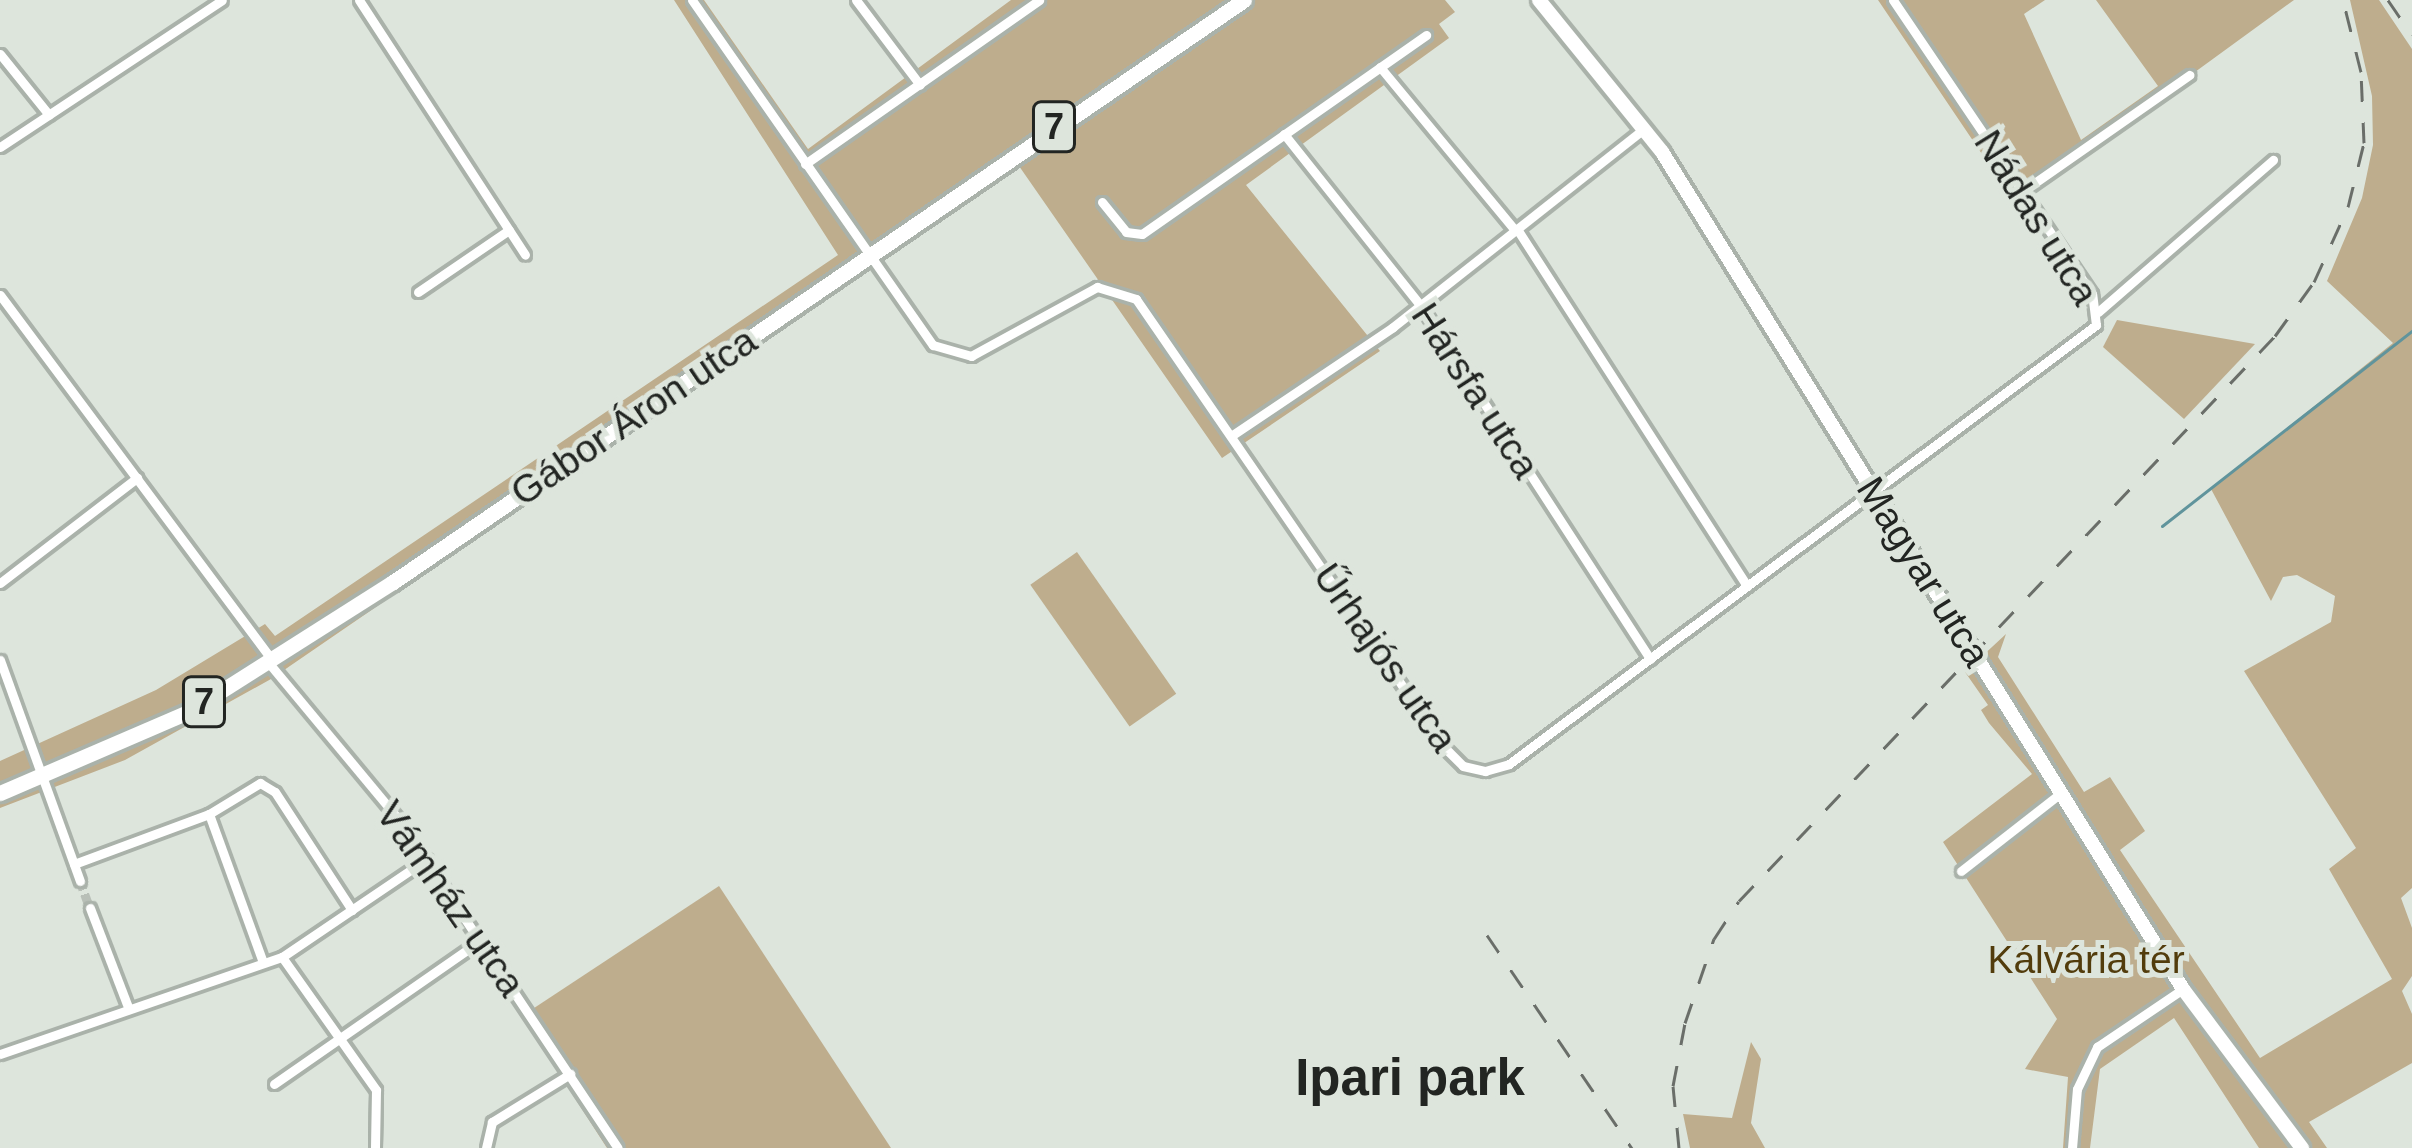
<!DOCTYPE html>
<html>
<head>
<meta charset="utf-8">
<style>
	body { margin:0 }
	#map { position:relative; width:2412px; height:1148px; overflow:hidden; background:#dde5dc; font-family:Arial,sans-serif }
	div>[style] { position:absolute }
	[style*='--x'] { left:calc(var(--x)*1px); top:calc(var(--y)*1px); width:calc(var(--w)*1px); rotate:calc(var(--a)*1deg) }
	.green>* { inset:0; background:#bead8d; transform-origin:0 0 }
	.stream>* { height:3px; margin:-1.5px; padding:0 1.5px; transform-origin:1.5px; border-radius:1.5px; background:#60949c }
	.street-tunnel>* { height:9px; margin-top:-4.5px; transform-origin:0; background:repeating-linear-gradient(90deg,#b8bfb7 0 9px,transparent 0 13.5px) }
	.roads { filter:drop-shadow(3px 0 #aab2aa) drop-shadow(-3px 0 #aab2aa) drop-shadow(0 3px #aab2aa) drop-shadow(0 -3px #aab2aa) }
	.street>* { height:9px; margin:-4.5px; padding:0 4.5px; transform-origin:4.5px; border-radius:4.5px; background:#fff }
	.secondary>* { height:14px; margin:-7px; padding:0 7px; transform-origin:7px; border-radius:7px; background:#fff }
	.primary>* { height:15px; margin:-7.5px; padding:0 7.5px; transform-origin:7.5px; border-radius:7.5px; background:#fff }
	.rail>* { height:3px; margin-top:-1.5px; transform-origin:0; background:repeating-linear-gradient(90deg,#6a6e69 0 21px,transparent 0 42px) }
	span { translate:-50% -50%; white-space:nowrap; text-align:center; line-height:1.15; -webkit-text-stroke:10px #dde5dc; paint-order:stroke }
	.shield-label span { padding:3px 9px; background:#dde5dc; border:3px solid; border-radius:9px; -webkit-text-stroke-width:0 }
	.shield-label { font-size:36px; color:#222522; font-weight:700 }
	.street-label { font-size:39px; color:#222522 }
	.park-label { font-size:39px; color:#523c0c }
	.district-label { font-size:51px; color:#222522; font-weight:700 }
</style>
</head>
<body>
<div id="map">
	<div class="green">
		<div style="clip-path:polygon(674px 0,704px 0,808px 149px,1011px 0,1445px 0,1455px 12px,1439px 24px,1449px 38px,1246px 185px,1380px 351px,1222px 458px,1019px 166px,271px 679px,125px 760px,0 808px,0 761px,156px 690px,265px 624px,275px 636px,838px 255px)"></div>
		<div style="clip-path:polygon(1878px 0,2045px 0,2024px 14px,2081px 140px,2158px 86px,2096px 0,2294px 0,2015px 203px)"></div>
		<div style="clip-path:polygon(2350px 0,2379px 0,2412px 49px,2412px 888px,2401px 898px,2412px 928px,2412px 976px,2402px 991px,2412px 1014px,2412px 1063px,2309px 1122px,2327px 1148px,2259px 1148px,2174px 1018px,2100px 1069px,2090px 1148px,2063px 1148px,2068px 1077px,2025px 1069px,2057px 1019px,1943px 842px,2032px 774px,1989px 723px,1981px 710px,1988px 705px,1965px 672px,2006px 634px,1998px 657px,2084px 792px,2110px 777px,2145px 831px,2120px 850px,2260px 1058px,2392px 979px,2329px 869px,2356px 848px,2244px 671px,2331px 622px,2335px 596px,2297px 575px,2283px 577px,2271px 601px,2211px 489px,2393px 343px,2327px 281px,2362px 198px,2373px 145px,2372px 96px)"></div>
		<div style="clip-path:polygon(2117px 320px,2255px 344px,2184px 419px,2103px 347px)"></div>
		<div style="left:1077px;top:552px;width:173px;height:57px;rotate:55deg"></div>
		<div style="clip-path:polygon(719px 886px,891px 1148px,607px 1148px,522px 1016px)"></div>
		<div style="clip-path:polygon(1751px 1042px,1761px 1059px,1751px 1123px,1765px 1148px,1690px 1148px,1683px 1114px,1732px 1118px)"></div>
	</div>
	<div class="stream">
		<div style="--x:2162;--y:526;--w:317;--a:-38"></div>
	</div>
	<div class="street-tunnel">
		<div style="--x:80;--y:881;--w:29;--a:70"></div>
	</div>
	<div class="roads">
		<div class="street">
			<div style="--x:359;--y:0;--w:304;--a:56.9"></div>
			<div style="--x:692;--y:0;--w:421;--a:55.1"></div>
			<div style="--x:933;--y:345;--w:40;--a:16"></div>
			<div style="--x:971;--y:356;--w:144;--a:-28.7"></div>
			<div style="--x:1097;--y:287;--w:41;--a:17.1"></div>
			<div style="--x:1136;--y:299;--w:545;--a:55.46"></div>
			<div style="--x:1445;--y:748;--w:25;--a:45"></div>
			<div style="--x:1463;--y:766;--w:23;--a:13"></div>
			<div style="--x:1485;--y:771;--w:25;--a:-16"></div>
			<div style="--x:1509;--y:764;--w:733;--a:-36.79"></div>
			<div style="--x:2096;--y:325;--w:31;--a:-97"></div>
			<div style="--x:2092;--y:294;--w:355;--a:-124.1"></div>
			<div style="--x:856;--y:0;--w:106;--a:53"></div>
			<div style="--x:0;--y:54;--w:78;--a:51.2"></div>
			<div style="--x:1380;--y:67;--w:212;--a:50.4"></div>
			<div style="--x:1284;--y:134;--w:220;--a:51.5"></div>
			<div style="--x:1421;--y:306;--w:421;--a:57"></div>
			<div style="--x:0;--y:147;--w:266;--a:-33.5"></div>
			<div style="--x:805;--y:164;--w:286;--a:-35"></div>
			<div style="--x:2023;--y:191;--w:203;--a:-34.9"></div>
			<div style="--x:1102;--y:202;--w:38;--a:51"></div>
			<div style="--x:1126;--y:232;--w:16;--a:7"></div>
			<div style="--x:1142;--y:234;--w:347;--a:-35"></div>
			<div style="--x:1517;--y:229;--w:425;--a:57.2"></div>
			<div style="--x:418;--y:292;--w:110;--a:-34.3"></div>
			<div style="--x:0;--y:295;--w:454;--a:53.3"></div>
			<div style="--x:2098;--y:312;--w:232;--a:-41"></div>
			<div style="--x:1231;--y:436;--w:195;--a:-33.9"></div>
			<div style="--x:1393;--y:327;--w:321;--a:-38.3"></div>
			<div style="--x:0;--y:583;--w:173;--a:-37.5"></div>
			<div style="--x:0;--y:660;--w:235;--a:70.1"></div>
			<div style="--x:268;--y:662;--w:205;--a:50.3"></div>
			<div style="--x:399;--y:820;--w:394;--a:56.3"></div>
			<div style="--x:209;--y:814;--w:158;--a:70"></div>
			<div style="--x:74;--y:864;--w:144;--a:-20.3"></div>
			<div style="--x:209;--y:814;--w:60;--a:-31.3"></div>
			<div style="--x:260;--y:783;--w:17;--a:31"></div>
			<div style="--x:275;--y:792;--w:141;--a:56.9"></div>
			<div style="--x:1961;--y:871;--w:127;--a:-38"></div>
			<div style="--x:90;--y:908;--w:106;--a:69"></div>
			<div style="--x:282;--y:957;--w:163;--a:54.7"></div>
			<div style="--x:376;--y:1090;--w:58;--a:91"></div>
			<div style="--x:0;--y:1054;--w:298;--a:-19"></div>
			<div style="--x:282;--y:957;--w:175;--a:-34.1"></div>
			<div style="--x:274;--y:1084;--w:252;--a:-34.8"></div>
			<div style="--x:486;--y:1148;--w:27;--a:-77"></div>
			<div style="--x:492;--y:1122;--w:92;--a:-31.6"></div>
			<div style="--x:2072;--y:1148;--w:59;--a:-85.2"></div>
			<div style="--x:2077;--y:1089;--w:47;--a:-64.5"></div>
			<div style="--x:2097;--y:1047;--w:104;--a:-34"></div>
		</div>
		<div class="secondary">
			<div style="--x:1539;--y:0;--w:196;--a:51"></div>
			<div style="--x:1662;--y:152;--w:986;--a:58.1"></div>
			<div style="--x:2183;--y:989;--w:199;--a:53.2"></div>
		</div>
		<div class="primary">
			<div style="--x:0;--y:793;--w:205;--a:-23.3"></div>
			<div style="--x:188;--y:712;--w:243;--a:-32.4"></div>
			<div style="--x:393;--y:582;--w:1031;--a:-34.37"></div>
		</div>
	</div>
	<div class="rail">
		<div style="--x:2388;--y:0;--w:42;--a:55.6"></div>
		<div style="--x:1487;--y:935;--w:258;--a:55.8"></div>
		<div style="--x:1679;--y:1148;--w:62;--a:-95.5"></div>
		<div style="--x:1673;--y:1086;--w:64;--a:-79.2"></div>
		<div style="--x:1685;--y:1023;--w:89;--a:-71"></div>
		<div style="--x:1714;--y:939;--w:45;--a:-56.7"></div>
		<div style="--x:1739;--y:901;--w:779;--a:-46.51"></div>
		<div style="--x:2275;--y:336;--w:67;--a:-54.2"></div>
		<div style="--x:2314;--y:282;--w:82;--a:-65.6"></div>
		<div style="--x:2348;--y:207;--w:66;--a:-76"></div>
		<div style="--x:2364;--y:143;--w:71;--a:-92.4"></div>
		<div style="--x:2361;--y:72;--w:74;--a:-104"></div>
	</div>
	<div class="shield-label">
		<span style="left:1054px;top:127px">7</span>
		<span style="left:204px;top:702px">7</span>
	</div>
	<div class="street-label">
		<span style="left:2036px;top:218px;rotate:58deg">Nádas utca</span>
		<span style="left:1475px;top:391px;rotate:57deg">Hársfa utca</span>
		<span style="left:634px;top:417px;rotate:-34deg">Gábor Áron utca</span>
		<span style="left:1923px;top:572px;rotate:58deg">Magyar utca</span>
		<span style="left:1385px;top:658px;rotate:55deg">Űrhajós utca</span>
		<span style="left:450px;top:899px;rotate:55deg">Vámház utca</span>
	</div>
	<div class="park-label">
		<span style="left:2086px;top:960px">Kálvária tér</span>
	</div>
	<div class="district-label">
		<span style="left:1410px;top:1078px">Ipari park</span>
	</div>
</div>
</body>
</html>
